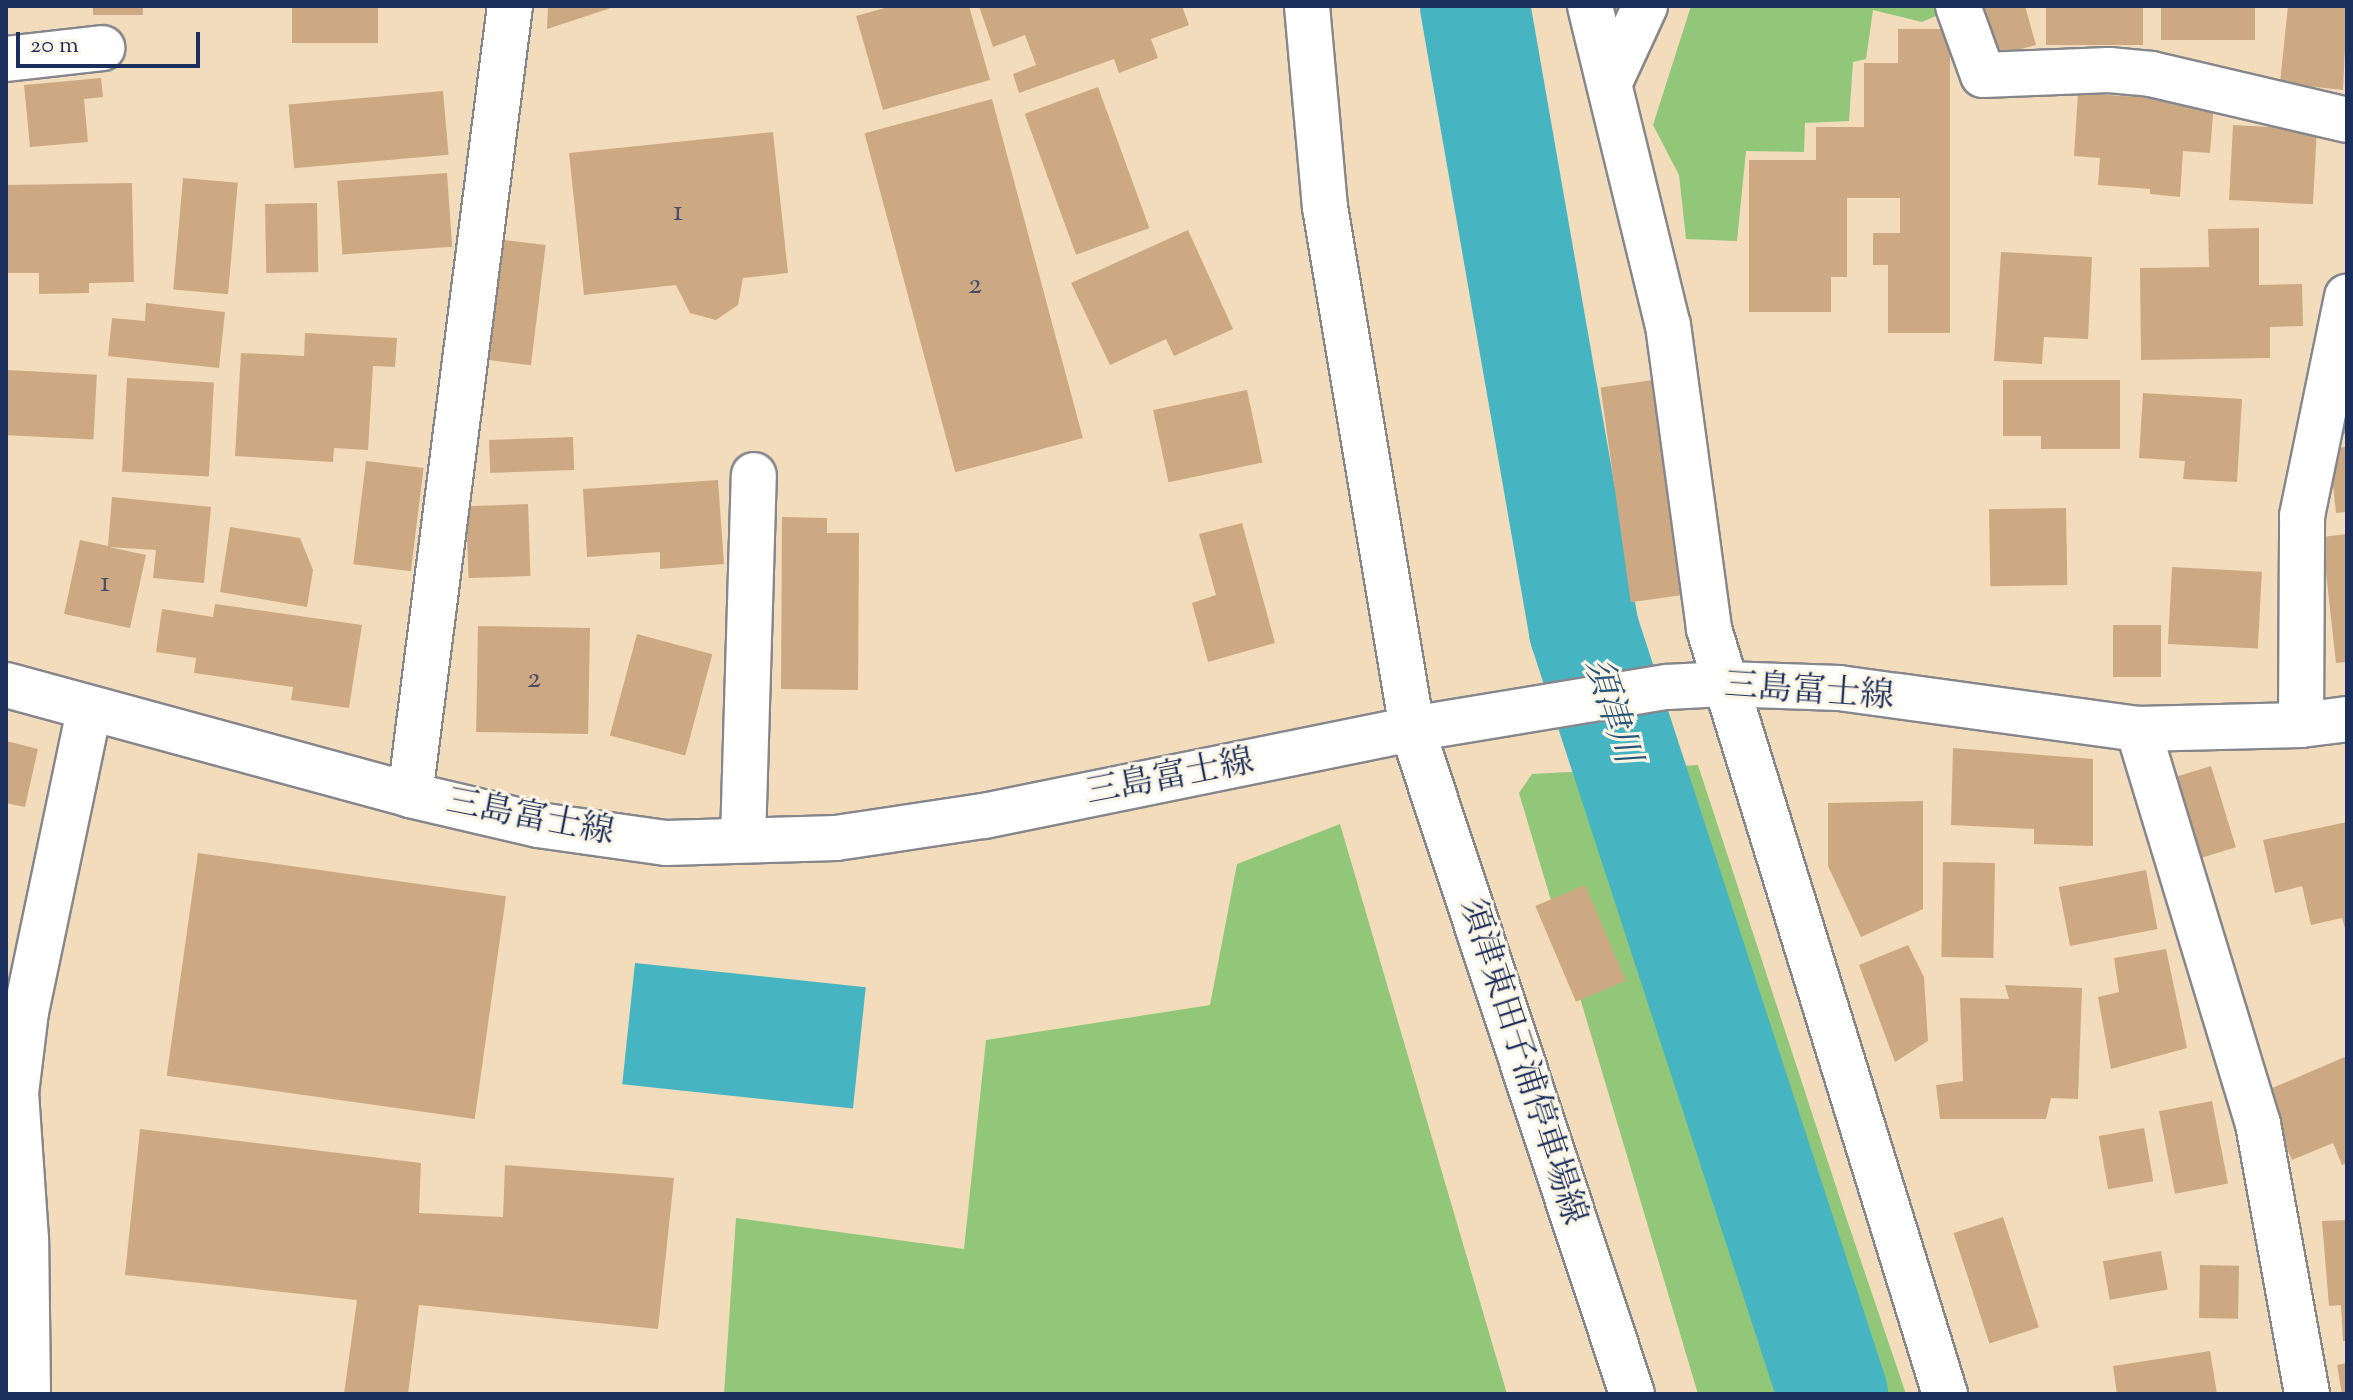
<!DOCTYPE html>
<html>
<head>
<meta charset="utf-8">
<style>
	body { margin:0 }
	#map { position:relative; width:2353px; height:1400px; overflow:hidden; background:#f2dcbc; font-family:"Sorts Mill Goudy","Noto Serif JP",serif }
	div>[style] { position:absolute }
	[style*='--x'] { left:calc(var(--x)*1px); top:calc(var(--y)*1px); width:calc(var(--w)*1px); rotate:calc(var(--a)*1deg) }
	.green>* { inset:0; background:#92c779 }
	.water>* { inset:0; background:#47b4c2; transform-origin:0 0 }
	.river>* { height:110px; margin:-55px; padding:0 55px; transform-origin:55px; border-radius:55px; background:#47b4c2 }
	.building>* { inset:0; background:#cda983; transform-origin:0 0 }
	.roads { filter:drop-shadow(2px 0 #86868d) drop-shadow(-2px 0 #86868d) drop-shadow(0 2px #86868d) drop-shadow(0 -2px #86868d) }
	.street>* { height:44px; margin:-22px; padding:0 22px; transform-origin:22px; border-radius:22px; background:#fff }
	.secondary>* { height:44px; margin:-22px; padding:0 22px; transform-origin:22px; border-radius:22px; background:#fff }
	.primary>* { height:44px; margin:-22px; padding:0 22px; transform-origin:22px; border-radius:22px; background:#fff }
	span { translate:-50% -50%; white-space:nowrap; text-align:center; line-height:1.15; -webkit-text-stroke:6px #fcf5e5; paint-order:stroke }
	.number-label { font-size:30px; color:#484e67 }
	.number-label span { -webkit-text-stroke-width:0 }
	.street-label { font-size:34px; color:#1b2f5e }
	.water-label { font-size:36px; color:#28577c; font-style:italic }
	.frame { position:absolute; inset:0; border:8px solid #1b2f5e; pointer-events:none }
	.scale { position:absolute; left:16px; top:32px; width:184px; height:36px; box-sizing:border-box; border:4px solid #1b2f5e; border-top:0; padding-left:10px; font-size:24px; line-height:28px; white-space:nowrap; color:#1b2f5e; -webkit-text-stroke:6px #fcf5e5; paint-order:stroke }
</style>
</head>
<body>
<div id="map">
	<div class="green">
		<div style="clip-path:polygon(1691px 6px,1936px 6px,1938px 15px,1922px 22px,1873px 10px,1866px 59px,1853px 62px,1849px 121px,1805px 123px,1804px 152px,1746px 151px,1737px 241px,1686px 239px,1679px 175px,1653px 125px)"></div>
		<div style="clip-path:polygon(1698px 765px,1845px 1214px,1906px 1394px,1698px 1394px,1519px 793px,1532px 774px)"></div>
		<div style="clip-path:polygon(1340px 824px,1507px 1394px,724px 1394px,736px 1218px,964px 1249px,986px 1040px,1210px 1005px,1237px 864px)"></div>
	</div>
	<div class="water">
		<div style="left:635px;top:963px;width:232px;height:122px;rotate:6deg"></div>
	</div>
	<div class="river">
		<div style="--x:1475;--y:6;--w:633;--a:80.09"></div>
		<div style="--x:1584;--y:630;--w:804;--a:71.95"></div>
	</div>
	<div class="building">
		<div style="left:93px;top:6px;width:50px;height:9px"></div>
		<div style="left:292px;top:6px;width:86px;height:37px"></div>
		<div style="clip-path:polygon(548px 6px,614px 6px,614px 7px,547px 29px)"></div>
		<div style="clip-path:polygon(892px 6px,969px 6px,990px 80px,883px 110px,856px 16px)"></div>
		<div style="clip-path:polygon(979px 6px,1182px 6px,1189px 25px,1151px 39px,1158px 58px,1119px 73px,1114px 59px,1019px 93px,1013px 74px,1036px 65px,1025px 35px,993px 47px)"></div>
		<div style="clip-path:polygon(1980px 6px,2025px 6px,2036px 45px,1994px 56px)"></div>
		<div style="left:2046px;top:6px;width:97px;height:39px"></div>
		<div style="left:2161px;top:6px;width:94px;height:34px"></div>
		<div style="clip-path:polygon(2288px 6px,2347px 6px,2343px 90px,2280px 83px)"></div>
		<div style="clip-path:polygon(1898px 29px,1950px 29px,1950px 333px,1888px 333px,1888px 265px,1873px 265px,1873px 233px,1900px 233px,1900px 198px,1847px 198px,1847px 277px,1831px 277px,1831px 312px,1749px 312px,1749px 160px,1816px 160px,1816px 127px,1864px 127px,1864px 63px,1898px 63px)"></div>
		<div style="clip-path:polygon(101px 78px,103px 97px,84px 99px,88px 142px,30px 147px,24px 85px)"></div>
		<div style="left:1098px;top:87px;width:150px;height:78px;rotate:70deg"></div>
		<div style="left:443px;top:91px;width:64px;height:155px;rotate:85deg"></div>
		<div style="clip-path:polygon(2078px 93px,2214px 102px,2210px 153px,2183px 151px,2180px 197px,2150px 194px,2150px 189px,2098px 185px,2100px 158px,2074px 156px)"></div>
		<div style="left:992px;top:99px;width:351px;height:132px;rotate:75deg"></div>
		<div style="left:2233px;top:125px;width:84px;height:75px;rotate:3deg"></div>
		<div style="clip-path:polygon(773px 132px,788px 273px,743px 278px,738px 305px,716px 320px,690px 313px,676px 285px,584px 295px,569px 153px)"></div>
		<div style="left:447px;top:173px;width:74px;height:110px;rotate:86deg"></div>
		<div style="left:183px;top:178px;width:55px;height:112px;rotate:5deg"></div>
		<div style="clip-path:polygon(132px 183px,134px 282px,89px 283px,89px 293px,39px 294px,39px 273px,6px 273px,6px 185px)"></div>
		<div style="left:317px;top:203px;width:69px;height:52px;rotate:89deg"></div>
		<div style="clip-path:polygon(2259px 228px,2259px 285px,2302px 284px,2303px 326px,2270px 327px,2270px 358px,2141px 360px,2140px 268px,2209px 267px,2208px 229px)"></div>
		<div style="clip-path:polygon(1188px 230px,1233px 329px,1174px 356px,1166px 339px,1110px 365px,1071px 283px)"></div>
		<div style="left:504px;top:240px;width:42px;height:121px;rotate:7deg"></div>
		<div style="clip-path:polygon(2001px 252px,2092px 257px,2088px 339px,2044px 337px,2042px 364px,1994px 361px)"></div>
		<div style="clip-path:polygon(146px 303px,225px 312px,219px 368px,108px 356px,112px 318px,145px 321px)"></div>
		<div style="clip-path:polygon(305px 333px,397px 338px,395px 367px,373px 366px,368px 450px,334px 448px,333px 462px,235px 456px,241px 353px,304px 356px)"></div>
		<div style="left:7px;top:370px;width:90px;height:65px;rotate:3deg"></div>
		<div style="left:127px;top:378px;width:87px;height:94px;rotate:3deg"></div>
		<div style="left:1653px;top:380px;width:217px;height:53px;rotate:82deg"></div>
		<div style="clip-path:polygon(2003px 380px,2120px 380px,2120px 449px,2041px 449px,2041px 436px,2003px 436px)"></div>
		<div style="left:1247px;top:390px;width:74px;height:96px;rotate:78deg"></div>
		<div style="clip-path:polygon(2347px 390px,2347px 434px,2339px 434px)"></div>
		<div style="clip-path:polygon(2143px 393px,2242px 399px,2237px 482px,2183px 479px,2185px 461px,2139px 458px)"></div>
		<div style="left:573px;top:437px;width:33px;height:84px;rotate:88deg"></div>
		<div style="clip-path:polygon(2347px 447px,2347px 512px,2336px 513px,2329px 448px)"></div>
		<div style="left:366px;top:461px;width:58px;height:104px;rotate:7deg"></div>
		<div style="clip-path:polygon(718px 480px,724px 564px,660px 569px,660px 552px,587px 557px,583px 489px)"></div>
		<div style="clip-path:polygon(112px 497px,211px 507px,204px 583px,153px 578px,156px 550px,109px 547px,146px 555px,130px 628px,64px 614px,80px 540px,108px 546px)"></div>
		<div style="left:528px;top:504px;width:72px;height:62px;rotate:88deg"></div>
		<div style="left:2066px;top:508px;width:77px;height:77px;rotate:89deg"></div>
		<div style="clip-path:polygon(782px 517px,827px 518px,827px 533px,859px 533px,858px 690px,781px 689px)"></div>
		<div style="clip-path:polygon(1242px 523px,1275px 643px,1208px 662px,1192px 603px,1216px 595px,1199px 534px)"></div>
		<div style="clip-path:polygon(230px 527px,300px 538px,313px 570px,307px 607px,220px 592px)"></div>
		<div style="clip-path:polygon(2347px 534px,2347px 662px,2336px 663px,2322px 537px)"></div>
		<div style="left:2172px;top:567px;width:90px;height:77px;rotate:3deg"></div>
		<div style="clip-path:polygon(215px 604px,362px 625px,349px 708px,291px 700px,293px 687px,194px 673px,196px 658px,156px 652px,162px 609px,213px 617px)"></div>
		<div style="left:2113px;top:625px;width:48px;height:52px"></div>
		<div style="left:478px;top:626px;width:112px;height:106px;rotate:1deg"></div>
		<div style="left:637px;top:634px;width:78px;height:105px;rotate:15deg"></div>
		<div style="clip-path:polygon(6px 741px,38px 749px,25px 807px,6px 803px)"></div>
		<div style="clip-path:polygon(1953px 748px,2093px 759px,2093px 846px,2034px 844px,2034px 829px,1951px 825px)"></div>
		<div style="left:2211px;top:766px;width:85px;height:40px;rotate:73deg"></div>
		<div style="clip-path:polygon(1923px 801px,1923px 909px,1861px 937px,1828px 866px,1828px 803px)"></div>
		<div style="clip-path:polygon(2347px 822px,2347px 931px,2346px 932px,2342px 918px,2311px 925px,2302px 886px,2275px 893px,2263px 840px)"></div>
		<div style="left:198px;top:853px;width:311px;height:225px;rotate:8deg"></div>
		<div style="left:1995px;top:863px;width:95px;height:52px;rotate:91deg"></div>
		<div style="left:2146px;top:870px;width:60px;height:89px;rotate:79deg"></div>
		<div style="left:1585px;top:885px;width:104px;height:54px;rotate:67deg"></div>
		<div style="clip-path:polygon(1908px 945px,1924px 977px,1928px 1041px,1895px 1062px,1859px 965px)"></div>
		<div style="clip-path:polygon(2166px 949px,2187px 1048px,2111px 1069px,2098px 997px,2119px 992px,2114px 958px)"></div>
		<div style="clip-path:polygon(2005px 985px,2082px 988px,2078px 1099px,2051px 1098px,2046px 1119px,1940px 1119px,1936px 1085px,1963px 1081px,1960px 998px,2009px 999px)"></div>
		<div style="clip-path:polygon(2347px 1056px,2347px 1163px,2342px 1165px,2333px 1143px,2292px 1160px,2263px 1092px)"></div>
		<div style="left:2212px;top:1101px;width:84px;height:54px;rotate:79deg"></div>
		<div style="left:2144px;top:1128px;width:54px;height:46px;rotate:80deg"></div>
		<div style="clip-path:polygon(140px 1129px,421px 1163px,419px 1213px,503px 1217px,505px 1165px,674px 1178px,658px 1329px,419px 1305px,408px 1394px,344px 1394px,357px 1300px,125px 1275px)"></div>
		<div style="left:2003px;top:1217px;width:116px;height:52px;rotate:72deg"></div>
		<div style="clip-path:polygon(2347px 1220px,2347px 1341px,2343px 1341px,2341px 1305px,2329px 1306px,2322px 1221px)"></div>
		<div style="left:2161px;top:1251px;width:39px;height:59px;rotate:80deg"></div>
		<div style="left:2200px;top:1265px;width:39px;height:53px;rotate:1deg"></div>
		<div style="clip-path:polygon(2210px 1351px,2217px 1394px,2117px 1394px,2113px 1366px)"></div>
		<div style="clip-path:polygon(2347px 1363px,2347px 1394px,2342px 1394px,2337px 1365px)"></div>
	</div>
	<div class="roads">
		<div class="street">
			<div style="--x:1590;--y:6;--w:328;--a:76.3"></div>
			<div style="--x:1668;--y:325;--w:307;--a:82.3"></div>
			<div style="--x:1709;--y:629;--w:801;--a:72.86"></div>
			<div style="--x:1958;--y:6;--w:73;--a:70.1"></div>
			<div style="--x:1983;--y:75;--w:126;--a:-2.3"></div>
			<div style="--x:2109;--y:70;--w:42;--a:5.4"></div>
			<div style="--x:2151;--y:74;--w:201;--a:13.2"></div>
			<div style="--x:6;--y:59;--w:97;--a:-6.5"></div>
			<div style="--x:1610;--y:82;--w:84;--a:-65.3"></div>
			<div style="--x:2301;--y:725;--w:209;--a:-89.7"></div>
			<div style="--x:2302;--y:516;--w:224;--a:-78.4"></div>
			<div style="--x:2138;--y:729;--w:413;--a:73.1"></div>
			<div style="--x:2258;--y:1124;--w:274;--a:79.7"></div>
			<div style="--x:410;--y:795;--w:795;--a:-82.78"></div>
			<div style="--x:743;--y:840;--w:365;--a:-88.3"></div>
			<div style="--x:28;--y:1394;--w:155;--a:-90.7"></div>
			<div style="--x:26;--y:1239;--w:146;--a:-93.9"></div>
			<div style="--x:16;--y:1093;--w:82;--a:-83"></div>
			<div style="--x:26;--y:1012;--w:309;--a:-78.2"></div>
		</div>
		<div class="secondary">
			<div style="--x:1307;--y:6;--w:202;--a:84.9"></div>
			<div style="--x:1325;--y:207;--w:529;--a:80.54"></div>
			<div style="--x:1412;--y:729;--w:700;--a:71.69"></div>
		</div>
		<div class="primary">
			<div style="--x:6;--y:685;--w:419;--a:15.2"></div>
			<div style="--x:410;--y:795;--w:131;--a:13.2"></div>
			<div style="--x:538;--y:825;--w:129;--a:8"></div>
			<div style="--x:666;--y:843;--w:170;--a:-1.7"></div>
			<div style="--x:836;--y:838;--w:150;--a:-8.5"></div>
			<div style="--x:984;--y:816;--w:437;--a:-11.5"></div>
			<div style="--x:1412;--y:729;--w:258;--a:-9.4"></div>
			<div style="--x:1667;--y:687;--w:57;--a:-3"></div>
			<div style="--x:1724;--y:684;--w:115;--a:2"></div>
			<div style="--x:1839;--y:688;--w:302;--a:7.8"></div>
			<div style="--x:2138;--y:729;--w:163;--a:-1.4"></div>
			<div style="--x:2301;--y:725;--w:46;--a:-7.4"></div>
		</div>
	</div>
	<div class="number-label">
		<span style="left:678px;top:213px">1</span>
		<span style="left:975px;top:286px">2</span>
		<span style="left:105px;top:584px">1</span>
		<span style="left:534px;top:680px">2</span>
	</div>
	<div class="street-label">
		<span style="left:1809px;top:692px;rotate:4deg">三島富士線</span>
		<span style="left:1170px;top:778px;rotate:-11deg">三島富士線</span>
		<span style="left:530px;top:818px;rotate:11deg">三島富士線</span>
		<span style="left:1522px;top:1062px;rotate:72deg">須津東田子浦停車場線</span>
	</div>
	<div class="water-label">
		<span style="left:1610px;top:711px;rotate:72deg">須津川</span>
	</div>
	<div class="frame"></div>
	<div class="scale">20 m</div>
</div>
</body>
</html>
